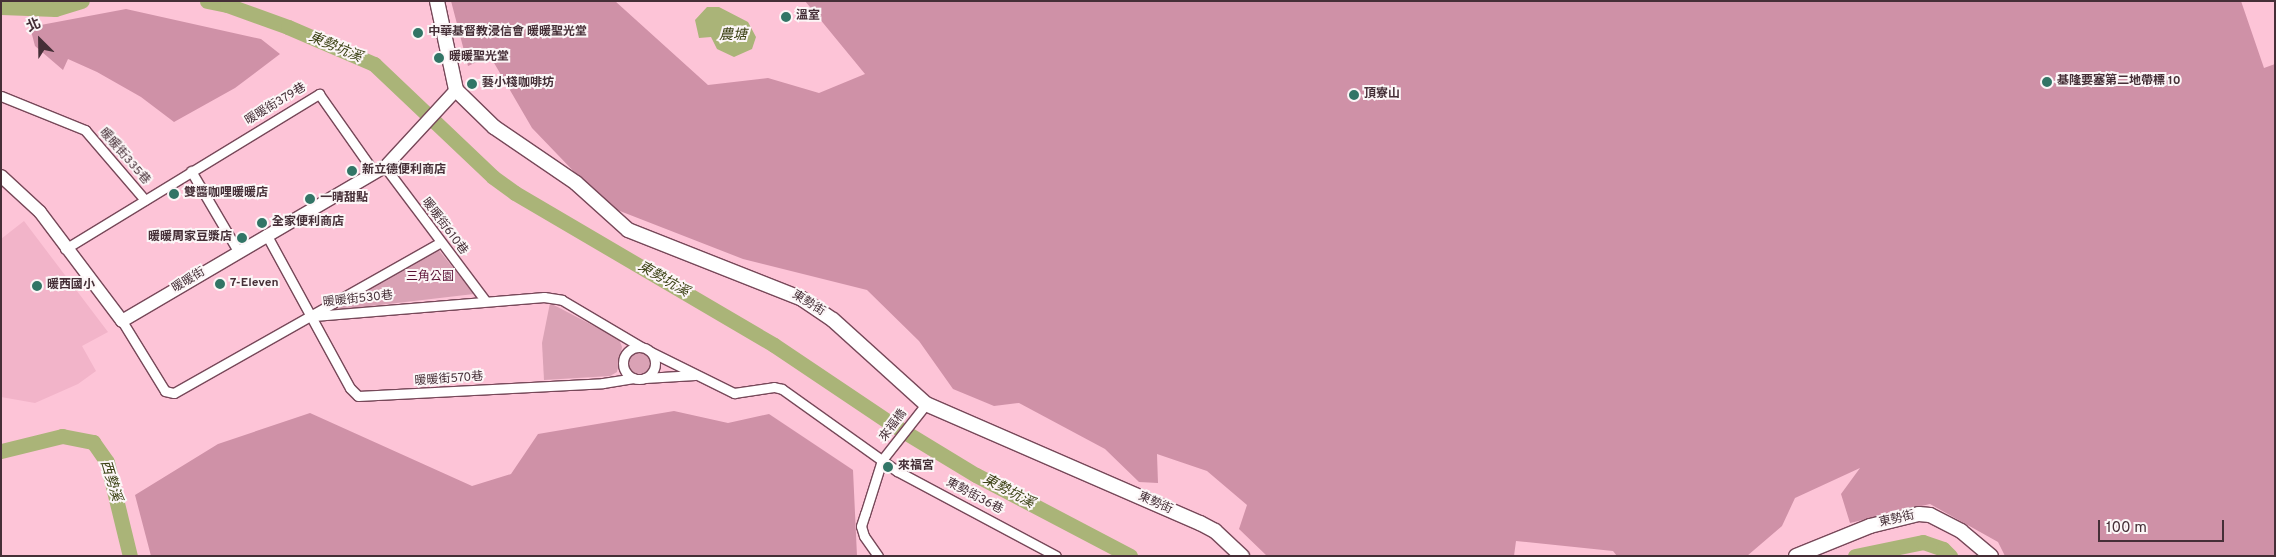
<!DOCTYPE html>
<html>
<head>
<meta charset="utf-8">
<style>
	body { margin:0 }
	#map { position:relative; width:2276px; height:557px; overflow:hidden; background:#fdc4d7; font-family:Overpass,"Noto Sans TC",sans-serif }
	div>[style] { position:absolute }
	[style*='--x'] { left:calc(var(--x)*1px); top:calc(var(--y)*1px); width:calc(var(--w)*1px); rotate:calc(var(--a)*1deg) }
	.built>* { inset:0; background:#f2b4c9 }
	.green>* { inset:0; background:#daa2b5 }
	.round { border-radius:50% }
	.forest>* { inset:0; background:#cf91a7 }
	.water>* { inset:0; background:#aab478 }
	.river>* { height:15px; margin:-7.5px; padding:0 7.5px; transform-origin:7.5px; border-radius:7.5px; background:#aab478 }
	.roads { filter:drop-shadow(1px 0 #774859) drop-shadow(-1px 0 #774859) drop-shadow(0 1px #774859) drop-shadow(0 -1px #774859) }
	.street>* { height:9px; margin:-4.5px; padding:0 4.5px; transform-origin:4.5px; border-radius:4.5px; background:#fff }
	.street>.ring { margin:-4.5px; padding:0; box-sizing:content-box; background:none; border:9px solid #fff; border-radius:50% }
	.secondary>* { height:12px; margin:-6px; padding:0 6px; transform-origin:6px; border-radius:6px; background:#fff }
	.primary>* { height:14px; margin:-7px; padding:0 7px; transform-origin:7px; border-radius:7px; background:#fff }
	.dots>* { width:14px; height:14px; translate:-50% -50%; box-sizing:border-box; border:2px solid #fcf6f7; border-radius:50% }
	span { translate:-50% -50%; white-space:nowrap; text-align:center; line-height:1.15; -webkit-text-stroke:4px #fcf6f7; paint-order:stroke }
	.poi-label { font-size:12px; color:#452f37; font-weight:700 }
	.left { translate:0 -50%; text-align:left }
	.right { translate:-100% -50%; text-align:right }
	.street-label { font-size:12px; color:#452f37 }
	.park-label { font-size:12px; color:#5b1034 }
	.water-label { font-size:14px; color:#3c4215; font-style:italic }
	.frame { position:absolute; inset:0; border:2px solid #452f37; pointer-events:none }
	.north { position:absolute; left:15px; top:15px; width:50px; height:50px; -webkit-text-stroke:4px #fcf6f7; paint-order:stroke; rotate:337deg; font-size:14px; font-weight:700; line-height:20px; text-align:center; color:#452f37 }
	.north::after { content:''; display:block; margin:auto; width:18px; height:22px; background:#452f37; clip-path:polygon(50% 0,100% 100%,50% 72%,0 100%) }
	.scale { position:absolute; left:2098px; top:520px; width:126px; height:22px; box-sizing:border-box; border:2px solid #452f37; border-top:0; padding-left:6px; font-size:15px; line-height:18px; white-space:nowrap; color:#452f37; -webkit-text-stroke:4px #fcf6f7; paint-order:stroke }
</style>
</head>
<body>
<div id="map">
	<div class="built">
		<div style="clip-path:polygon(24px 221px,108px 332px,82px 346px,96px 371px,78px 384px,35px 403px,1px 397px,1px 239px)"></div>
	</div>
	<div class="green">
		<div style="clip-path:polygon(438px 249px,474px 294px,328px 311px)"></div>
		<div style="clip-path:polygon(550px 303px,619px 339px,622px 347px,617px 372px,610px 376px,544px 380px,542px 343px)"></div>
		<div class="round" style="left:627px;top:351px;width:24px;height:24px"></div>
	</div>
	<div class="forest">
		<div style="clip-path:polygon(451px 1px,615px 1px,708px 85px,768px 78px,819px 93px,865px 74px,805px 1px,2241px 1px,2264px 68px,2275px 64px,2275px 556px,2005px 556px,1998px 542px,1930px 504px,1850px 523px,1841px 494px,1860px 468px,1795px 498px,1782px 526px,1747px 556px,1617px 556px,1613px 551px,1516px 541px,1514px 556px,1267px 556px,1239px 529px,1247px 505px,1207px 471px,1157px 454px,1158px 483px,1139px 482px,1105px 449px,1019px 403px,994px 406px,953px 389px,919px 341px,867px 290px,743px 259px,607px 206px,532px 128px,490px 56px,468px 66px)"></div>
		<div style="clip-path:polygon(126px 9px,261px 39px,280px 54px,235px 88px,174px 122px,141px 97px,97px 72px,68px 59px,63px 70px,35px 46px,30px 27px)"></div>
		<div style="clip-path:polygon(674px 411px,728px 423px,769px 414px,853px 470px,857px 556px,151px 556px,135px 495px,218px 444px,310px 413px,472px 486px,511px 474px,538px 434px)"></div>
	</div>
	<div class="water">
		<div style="clip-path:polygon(707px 7px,719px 7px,748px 22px,756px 37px,752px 49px,734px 57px,717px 49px,711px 37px,699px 38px,695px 20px)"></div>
	</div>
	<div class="river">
		<div style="--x:207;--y:1;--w:20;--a:11"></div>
		<div style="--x:227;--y:5;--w:65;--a:19.8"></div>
		<div style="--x:288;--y:27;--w:94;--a:23.3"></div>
		<div style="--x:374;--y:64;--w:164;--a:43.5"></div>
		<div style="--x:493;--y:177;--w:27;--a:36"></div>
		<div style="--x:515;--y:193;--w:300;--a:30.4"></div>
		<div style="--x:774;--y:345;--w:140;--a:33.9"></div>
		<div style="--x:890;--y:423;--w:100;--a:31.2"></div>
		<div style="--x:976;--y:475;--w:174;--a:27.7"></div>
		<div style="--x:1;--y:7;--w:54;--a:2.1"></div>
		<div style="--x:55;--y:9;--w:28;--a:-17"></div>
		<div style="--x:1;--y:451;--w:63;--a:-13.8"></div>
		<div style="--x:62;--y:436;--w:32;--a:11"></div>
		<div style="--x:93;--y:442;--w:24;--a:55"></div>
		<div style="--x:107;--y:462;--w:97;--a:76.3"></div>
		<div style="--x:1855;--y:556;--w:69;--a:-11.6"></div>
		<div style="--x:1923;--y:542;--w:21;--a:19"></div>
		<div style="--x:1943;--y:549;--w:10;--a:45"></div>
	</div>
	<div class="roads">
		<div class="street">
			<div style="--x:1;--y:96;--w:91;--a:22"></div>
			<div style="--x:85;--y:130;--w:92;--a:49.4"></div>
			<div style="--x:385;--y:167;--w:166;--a:53.1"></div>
			<div style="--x:191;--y:171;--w:93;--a:59.6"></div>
			<div style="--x:266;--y:234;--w:175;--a:61.4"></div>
			<div style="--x:350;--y:388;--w:11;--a:45"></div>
			<div style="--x:358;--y:396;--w:245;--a:-3"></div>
			<div style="--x:603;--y:383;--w:31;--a:-9"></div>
			<div style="--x:65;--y:249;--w:298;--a:-31.4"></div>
			<div style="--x:319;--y:94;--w:95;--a:54.8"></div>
			<div style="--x:314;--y:316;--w:231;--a:-4.7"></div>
			<div style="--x:544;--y:297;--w:18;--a:9"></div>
			<div style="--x:562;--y:300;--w:92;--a:30.7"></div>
			<div style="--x:122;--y:321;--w:82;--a:58.4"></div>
			<div style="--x:165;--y:391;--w:9;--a:13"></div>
			<div style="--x:174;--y:393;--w:305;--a:-29.5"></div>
			<div class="ring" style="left:623px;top:347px;width:23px;height:23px"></div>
			<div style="--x:651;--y:352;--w:93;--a:26.3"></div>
			<div style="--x:734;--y:393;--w:40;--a:-8.5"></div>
			<div style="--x:774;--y:387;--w:8;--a:14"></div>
			<div style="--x:782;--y:389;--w:141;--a:35.5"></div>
			<div style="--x:897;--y:471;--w:180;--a:28.1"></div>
			<div style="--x:645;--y:378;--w:50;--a:-3.4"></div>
			<div style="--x:878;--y:556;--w:24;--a:-125"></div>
			<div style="--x:864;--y:536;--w:10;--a:-107"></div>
			<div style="--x:861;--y:526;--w:13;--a:-72"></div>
			<div style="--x:865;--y:514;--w:57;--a:-72.5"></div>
			<div style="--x:882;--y:460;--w:71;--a:-51.8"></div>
		</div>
		<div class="secondary">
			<div style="--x:1;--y:176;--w:53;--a:42.7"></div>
			<div style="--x:40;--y:212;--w:136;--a:53"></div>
			<div style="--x:122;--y:321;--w:305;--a:-30.4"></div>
			<div style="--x:385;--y:167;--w:105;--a:-47.3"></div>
		</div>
		<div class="primary">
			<div style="--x:437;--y:1;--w:91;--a:77.9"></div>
			<div style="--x:456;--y:90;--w:53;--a:44.2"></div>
			<div style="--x:494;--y:127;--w:99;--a:34.3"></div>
			<div style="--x:576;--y:183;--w:70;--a:42.1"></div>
			<div style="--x:628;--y:230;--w:187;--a:21.6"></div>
			<div style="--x:802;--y:299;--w:37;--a:34"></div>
			<div style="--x:833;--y:320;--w:125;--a:42.1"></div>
			<div style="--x:926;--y:404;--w:299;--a:23.5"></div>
			<div style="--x:1200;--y:523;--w:17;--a:28"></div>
			<div style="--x:1215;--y:531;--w:37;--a:43"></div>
			<div style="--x:1796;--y:556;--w:80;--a:-22.1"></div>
			<div style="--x:1870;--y:526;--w:50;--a:-13.8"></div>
			<div style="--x:1919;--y:514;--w:11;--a:5"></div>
			<div style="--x:1930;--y:515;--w:35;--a:27"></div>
			<div style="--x:1961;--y:531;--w:39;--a:40"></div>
		</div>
	</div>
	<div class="dots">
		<div style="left:786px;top:17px;background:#327566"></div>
		<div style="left:418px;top:33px;background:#327566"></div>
		<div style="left:439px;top:58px;background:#327566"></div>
		<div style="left:2047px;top:82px;background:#327566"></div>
		<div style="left:472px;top:84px;background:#327566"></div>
		<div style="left:1354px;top:95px;background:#327566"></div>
		<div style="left:352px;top:171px;background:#327566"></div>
		<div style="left:174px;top:194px;background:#327566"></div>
		<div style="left:310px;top:199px;background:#327566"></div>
		<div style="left:262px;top:223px;background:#327566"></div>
		<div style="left:242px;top:238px;background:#327566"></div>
		<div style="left:220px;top:284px;background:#327566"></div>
		<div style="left:37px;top:286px;background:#327566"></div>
		<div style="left:888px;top:467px;background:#327566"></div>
	</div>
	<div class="poi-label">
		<span class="left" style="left:796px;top:17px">溫室</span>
		<span class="left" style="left:428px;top:33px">中華基督教浸信會 暖暖聖光堂</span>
		<span class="left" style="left:449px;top:58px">暖暖聖光堂</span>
		<span class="left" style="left:2057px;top:82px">基隆要塞第二地帶標 10</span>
		<span class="left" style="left:482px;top:84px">藝小棧咖啡坊</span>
		<span class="left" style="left:1364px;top:95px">頂寮山</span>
		<span class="left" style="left:362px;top:171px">新立德便利商店</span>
		<span class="left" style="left:184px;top:194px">雙醬咖哩暖暖店</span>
		<span class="left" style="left:320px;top:199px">一晴甜點</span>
		<span class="left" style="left:272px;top:223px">全家便利商店</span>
		<span class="right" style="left:232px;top:238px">暖暖周家豆漿店</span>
		<span class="left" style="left:230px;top:284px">7-Eleven</span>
		<span class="left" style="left:47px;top:286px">暖西國小</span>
		<span class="left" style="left:898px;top:467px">來福宮</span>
	</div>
	<div class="street-label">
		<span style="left:276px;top:105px;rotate:-31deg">暖暖街379巷</span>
		<span style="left:124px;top:157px;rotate:49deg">暖暖街335巷</span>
		<span style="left:444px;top:227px;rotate:53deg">暖暖街610巷</span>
		<span style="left:189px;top:281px;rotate:-31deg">暖暖街</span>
		<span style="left:358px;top:300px;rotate:-6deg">暖暖街530巷</span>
		<span style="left:808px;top:304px;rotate:32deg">東勢街</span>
		<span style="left:449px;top:380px;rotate:-4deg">暖暖街570巷</span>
		<span style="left:894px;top:426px;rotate:-53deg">來福橋</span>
		<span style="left:974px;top:497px;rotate:28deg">東勢街36巷</span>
		<span style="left:1155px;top:504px;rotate:24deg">東勢街</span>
		<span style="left:1897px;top:520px;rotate:-13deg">東勢街</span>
	</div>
	<div class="park-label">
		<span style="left:430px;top:278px">三角公園</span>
	</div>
	<div class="water-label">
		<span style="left:733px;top:36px">農塘</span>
		<span style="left:335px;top:48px;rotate:23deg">東勢坑溪</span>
		<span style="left:663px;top:280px;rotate:30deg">東勢坑溪</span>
		<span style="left:110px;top:481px;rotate:73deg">西勢溪</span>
		<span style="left:1008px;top:492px;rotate:28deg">東勢坑溪</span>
	</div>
	<div class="frame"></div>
	<div class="north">北</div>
	<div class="scale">100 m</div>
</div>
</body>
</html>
